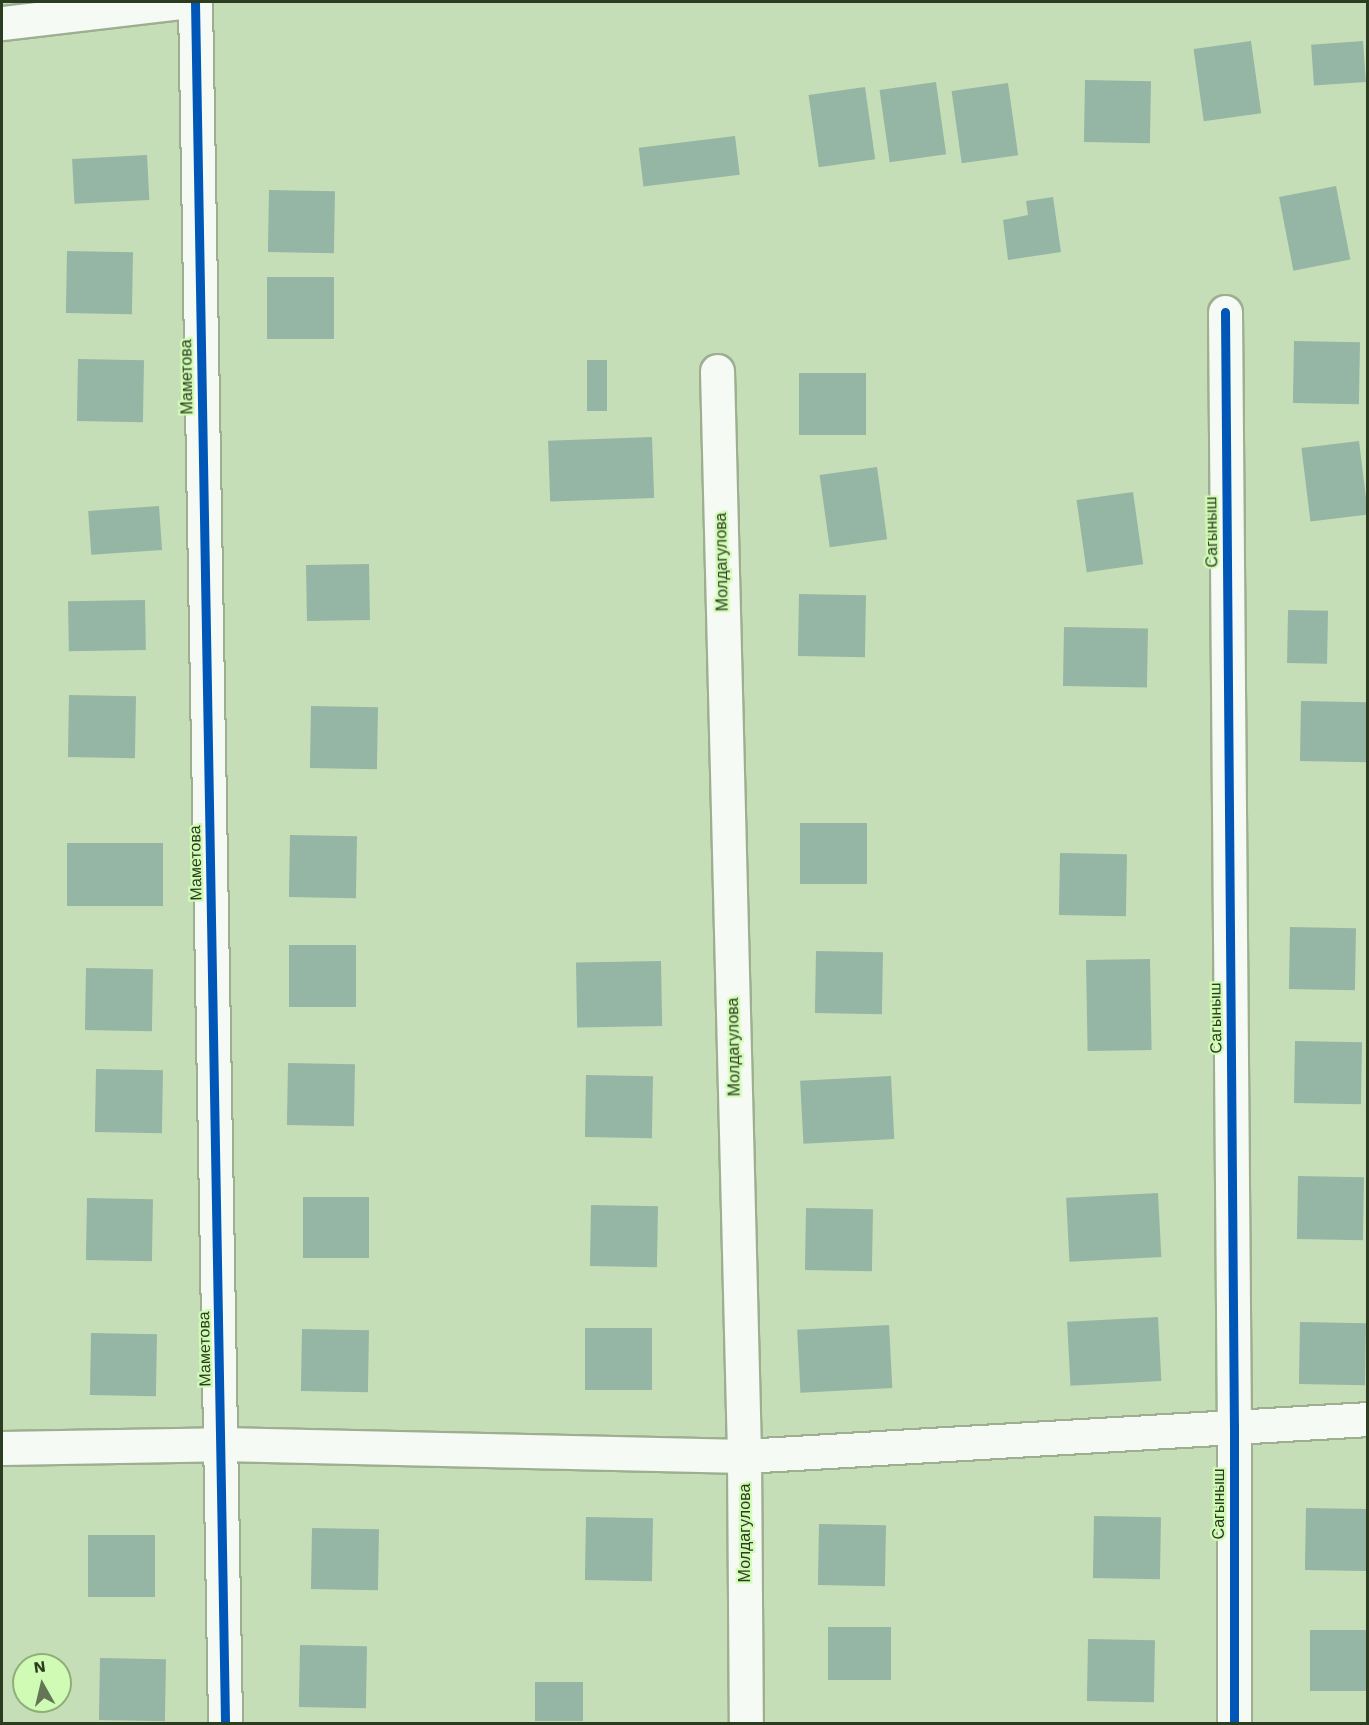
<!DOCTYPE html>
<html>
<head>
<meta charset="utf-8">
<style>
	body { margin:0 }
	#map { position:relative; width:1369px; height:1725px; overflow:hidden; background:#c6deb7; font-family:"Work Sans",sans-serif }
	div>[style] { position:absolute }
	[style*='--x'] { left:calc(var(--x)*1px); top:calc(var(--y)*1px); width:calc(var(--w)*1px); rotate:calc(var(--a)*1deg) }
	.building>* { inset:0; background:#95b6a4; transform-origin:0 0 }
	.roads { filter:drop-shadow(2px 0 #9daf90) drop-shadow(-2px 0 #9daf90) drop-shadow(0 2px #9daf90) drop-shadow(0 -2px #9daf90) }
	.minor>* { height:33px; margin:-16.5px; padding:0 16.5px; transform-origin:16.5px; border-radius:16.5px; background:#f6faf4 }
	.cycleway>* { height:9px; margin:-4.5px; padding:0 4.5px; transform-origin:4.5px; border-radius:4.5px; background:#0057b8 }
	span { translate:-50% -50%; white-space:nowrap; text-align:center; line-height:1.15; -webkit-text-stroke:4.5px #d0fbb4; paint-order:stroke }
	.street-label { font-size:16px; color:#2c3c20 }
	.frame { position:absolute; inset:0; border:3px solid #2c3c20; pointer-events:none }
	.north { position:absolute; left:12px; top:1653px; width:60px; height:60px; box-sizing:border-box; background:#d0fbb4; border:2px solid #8eaf79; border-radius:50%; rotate:352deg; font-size:16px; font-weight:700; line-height:24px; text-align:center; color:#2c3c20 }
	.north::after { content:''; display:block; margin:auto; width:21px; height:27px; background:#627555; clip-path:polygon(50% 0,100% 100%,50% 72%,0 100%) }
</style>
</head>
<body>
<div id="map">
	<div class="building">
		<div style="left:1251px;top:41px;width:73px;height:58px;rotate:82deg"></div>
		<div style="left:1363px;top:41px;width:41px;height:52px;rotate:86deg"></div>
		<div style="left:1085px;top:80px;width:66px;height:62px;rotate:1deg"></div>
		<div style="left:936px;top:82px;width:73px;height:57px;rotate:82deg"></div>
		<div style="left:1008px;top:83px;width:73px;height:57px;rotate:82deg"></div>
		<div style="left:865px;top:87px;width:73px;height:57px;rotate:82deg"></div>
		<div style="left:735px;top:136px;width:39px;height:97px;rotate:83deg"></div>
		<div style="left:147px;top:155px;width:45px;height:75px;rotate:87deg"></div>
		<div style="left:1336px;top:186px;width:75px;height:58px;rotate:79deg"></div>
		<div style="left:269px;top:190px;width:66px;height:62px;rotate:1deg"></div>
		<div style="clip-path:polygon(1053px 197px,1061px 252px,1008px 260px,1003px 220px,1028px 215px,1026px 201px)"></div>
		<div style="left:67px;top:251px;width:66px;height:62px;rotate:1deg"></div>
		<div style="left:267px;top:277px;width:67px;height:62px"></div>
		<div style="left:1294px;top:341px;width:66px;height:62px;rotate:1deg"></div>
		<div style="left:78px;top:359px;width:66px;height:62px;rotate:1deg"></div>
		<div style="left:587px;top:360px;width:20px;height:51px"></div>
		<div style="left:799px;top:373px;width:67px;height:62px"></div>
		<div style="left:652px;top:437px;width:61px;height:104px;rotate:88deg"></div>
		<div style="left:1359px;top:441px;width:74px;height:58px;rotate:83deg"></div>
		<div style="left:877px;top:467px;width:73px;height:58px;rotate:82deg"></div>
		<div style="left:1133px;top:492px;width:73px;height:57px;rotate:82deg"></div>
		<div style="left:159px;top:506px;width:44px;height:71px;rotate:86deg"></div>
		<div style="left:369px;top:564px;width:56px;height:63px;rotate:89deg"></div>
		<div style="left:799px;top:594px;width:67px;height:62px;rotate:1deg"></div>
		<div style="left:145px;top:600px;width:50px;height:77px;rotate:89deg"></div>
		<div style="left:1288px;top:610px;width:40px;height:53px;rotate:1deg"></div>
		<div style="left:1064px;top:627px;width:84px;height:59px;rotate:1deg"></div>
		<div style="left:69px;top:695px;width:67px;height:62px;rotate:1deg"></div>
		<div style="left:1301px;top:701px;width:67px;height:60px;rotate:1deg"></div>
		<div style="left:311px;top:706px;width:67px;height:62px;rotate:1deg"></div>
		<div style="left:800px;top:823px;width:67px;height:61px"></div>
		<div style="left:290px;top:835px;width:67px;height:62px;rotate:1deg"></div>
		<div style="left:163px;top:843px;width:63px;height:96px;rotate:90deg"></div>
		<div style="left:1060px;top:853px;width:67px;height:62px;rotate:1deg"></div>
		<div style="left:1290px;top:927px;width:66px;height:62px;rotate:1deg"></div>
		<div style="left:289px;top:945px;width:67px;height:62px"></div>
		<div style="left:816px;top:951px;width:67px;height:62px;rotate:1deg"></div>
		<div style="left:1150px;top:959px;width:91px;height:64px;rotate:89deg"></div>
		<div style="left:661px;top:961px;width:65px;height:85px;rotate:89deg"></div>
		<div style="left:86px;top:968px;width:67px;height:62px;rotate:1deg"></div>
		<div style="left:1295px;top:1041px;width:67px;height:62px;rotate:1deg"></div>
		<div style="left:288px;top:1063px;width:67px;height:62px;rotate:1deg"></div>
		<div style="left:96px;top:1069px;width:67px;height:63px;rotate:1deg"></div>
		<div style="left:586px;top:1075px;width:67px;height:62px;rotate:1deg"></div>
		<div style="left:891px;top:1076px;width:63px;height:91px;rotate:87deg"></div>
		<div style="left:1298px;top:1176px;width:66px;height:63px;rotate:1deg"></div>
		<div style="left:1158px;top:1193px;width:64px;height:92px;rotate:87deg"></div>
		<div style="left:303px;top:1197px;width:66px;height:61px"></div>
		<div style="left:87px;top:1198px;width:66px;height:62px;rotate:1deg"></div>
		<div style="left:591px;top:1205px;width:67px;height:61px;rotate:1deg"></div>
		<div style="left:806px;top:1208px;width:67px;height:62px;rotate:1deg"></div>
		<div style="left:1158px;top:1317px;width:64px;height:91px;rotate:87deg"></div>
		<div style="left:1300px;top:1322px;width:66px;height:62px;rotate:1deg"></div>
		<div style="left:889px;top:1325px;width:63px;height:92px;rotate:87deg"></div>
		<div style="left:585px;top:1328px;width:67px;height:62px"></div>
		<div style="left:302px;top:1329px;width:67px;height:62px;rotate:1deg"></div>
		<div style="left:91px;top:1333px;width:66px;height:62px;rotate:1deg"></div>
		<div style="left:1306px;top:1508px;width:62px;height:62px;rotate:1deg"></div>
		<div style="left:1094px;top:1516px;width:67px;height:62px;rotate:1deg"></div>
		<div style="left:586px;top:1517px;width:67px;height:63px;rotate:1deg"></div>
		<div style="left:819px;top:1524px;width:67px;height:61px;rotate:1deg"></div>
		<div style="left:312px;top:1528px;width:67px;height:61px;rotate:1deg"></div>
		<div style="left:88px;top:1535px;width:67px;height:62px"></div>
		<div style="left:828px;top:1627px;width:63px;height:53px"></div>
		<div style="left:1310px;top:1630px;width:58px;height:61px"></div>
		<div style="left:1088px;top:1639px;width:67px;height:62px;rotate:1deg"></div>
		<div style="left:300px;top:1645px;width:67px;height:62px;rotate:1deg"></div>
		<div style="left:100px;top:1658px;width:66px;height:62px;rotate:1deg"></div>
		<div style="left:535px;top:1682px;width:48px;height:39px"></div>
	</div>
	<div class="roads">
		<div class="minor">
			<div style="--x:195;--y:2;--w:1722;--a:89"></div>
			<div style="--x:2;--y:23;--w:180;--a:-6.7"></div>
			<div style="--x:1225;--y:312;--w:1114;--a:89.54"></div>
			<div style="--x:1234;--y:1426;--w:298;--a:90"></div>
			<div style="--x:717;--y:371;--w:1085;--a:88.57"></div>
			<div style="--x:744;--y:1456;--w:268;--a:89.6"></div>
			<div style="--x:2;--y:1448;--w:219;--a:-1"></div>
			<div style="--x:221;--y:1444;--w:523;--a:1.31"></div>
			<div style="--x:744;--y:1456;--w:625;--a:-3.39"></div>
		</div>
	</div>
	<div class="cycleway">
		<div style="--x:195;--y:2;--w:1722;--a:89"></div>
		<div style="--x:1225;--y:312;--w:1114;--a:89.54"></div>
		<div style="--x:1234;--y:1426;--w:298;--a:90"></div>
	</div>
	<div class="street-label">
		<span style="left:187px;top:377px;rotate:-91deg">Маметова</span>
		<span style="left:1212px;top:532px;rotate:-91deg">Сагыныш</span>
		<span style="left:722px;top:562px;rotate:-91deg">Молдагулова</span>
		<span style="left:196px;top:863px;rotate:-91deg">Маметова</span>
		<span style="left:1216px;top:1018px;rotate:-91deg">Сагыныш</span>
		<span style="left:734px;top:1047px;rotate:-91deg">Молдагулова</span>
		<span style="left:205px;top:1349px;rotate:-91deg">Маметова</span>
		<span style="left:1219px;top:1504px;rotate:-90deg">Сагыныш</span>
		<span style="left:745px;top:1533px;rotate:-90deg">Молдагулова</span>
	</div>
	<div class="frame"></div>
	<div class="north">N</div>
</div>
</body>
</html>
